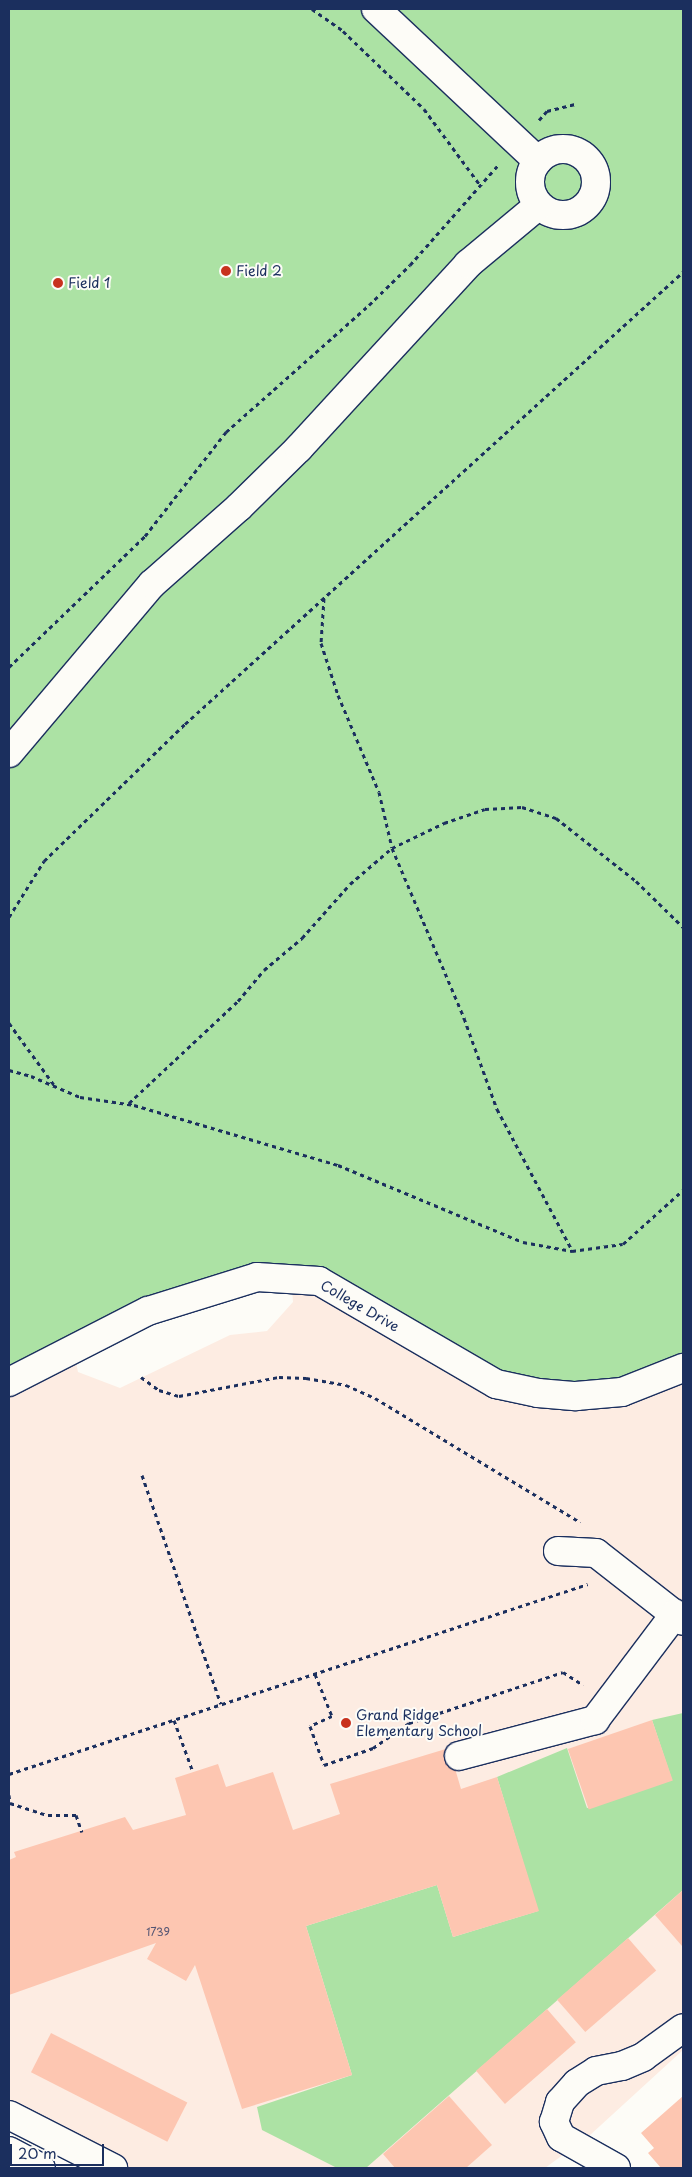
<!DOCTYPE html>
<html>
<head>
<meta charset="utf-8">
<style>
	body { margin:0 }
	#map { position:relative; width:692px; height:2177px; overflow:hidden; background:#fdfcf7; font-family:"Playpen Sans",sans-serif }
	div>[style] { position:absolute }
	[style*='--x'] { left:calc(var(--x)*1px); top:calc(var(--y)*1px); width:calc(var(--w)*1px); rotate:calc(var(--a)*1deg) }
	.built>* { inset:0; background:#fdece2 }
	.green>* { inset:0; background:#ace2a4 }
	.building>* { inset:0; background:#fdc6b1; transform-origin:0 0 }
	.path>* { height:3px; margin-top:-1.5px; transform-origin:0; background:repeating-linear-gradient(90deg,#1b2f5e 0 4px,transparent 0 8px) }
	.roads { filter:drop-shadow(1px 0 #1b2f5e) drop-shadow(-1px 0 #1b2f5e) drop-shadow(0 1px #1b2f5e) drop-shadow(0 -1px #1b2f5e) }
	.minor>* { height:28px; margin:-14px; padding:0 14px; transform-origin:14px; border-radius:14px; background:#fdfcf7 }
	.minor>.ring { margin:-14px; padding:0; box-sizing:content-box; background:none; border:28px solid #fdfcf7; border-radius:50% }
	.dots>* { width:14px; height:14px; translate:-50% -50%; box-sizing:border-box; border:2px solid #fdfcf7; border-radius:50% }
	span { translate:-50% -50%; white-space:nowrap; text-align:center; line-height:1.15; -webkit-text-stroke:4px #fdfcf7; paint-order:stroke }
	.number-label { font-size:11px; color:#545573 }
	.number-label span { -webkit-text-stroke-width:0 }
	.poi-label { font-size:14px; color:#1b2f5e }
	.left { translate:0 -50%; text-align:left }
	.street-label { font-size:14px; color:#1b2f5e }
	.frame { position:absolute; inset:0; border:10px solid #1b2f5e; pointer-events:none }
	.scale { position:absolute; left:10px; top:2144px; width:94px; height:22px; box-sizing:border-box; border:2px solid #1b2f5e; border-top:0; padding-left:6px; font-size:15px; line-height:18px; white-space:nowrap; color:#1b2f5e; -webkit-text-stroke:4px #fdfcf7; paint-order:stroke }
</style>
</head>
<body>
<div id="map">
	<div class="built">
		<div style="clip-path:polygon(291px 1277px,683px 1368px,683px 2050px,589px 2136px,545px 2168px,113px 2168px,9px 2115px,9px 1382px,73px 1350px,78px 1372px,120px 1388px,230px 1335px,267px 1331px,293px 1302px)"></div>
	</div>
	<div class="green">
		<div style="clip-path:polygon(9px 9px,683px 9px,683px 1368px,538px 1393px,353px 1301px,257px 1277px,9px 1382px)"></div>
		<div style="clip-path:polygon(683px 1713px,683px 1890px,366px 2168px,337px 2168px,262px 2130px,257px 2107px,352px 2075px,306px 1926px,437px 1885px,453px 1937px,538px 1911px,497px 1777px,567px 1748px,587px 1808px,672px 1780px,652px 1720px)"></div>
	</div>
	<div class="building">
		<div style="left:652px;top:1720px;width:64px;height:89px;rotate:71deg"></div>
		<div style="clip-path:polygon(449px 1748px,461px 1789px,497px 1777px,539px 1911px,453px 1937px,437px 1885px,306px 1926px,352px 2075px,242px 2109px,195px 1965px,186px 1981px,147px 1959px,156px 1943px,9px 1995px,9px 1860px,16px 1857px,14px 1852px,125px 1817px,133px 1830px,186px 1815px,175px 1778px,218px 1764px,226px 1787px,273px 1772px,293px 1830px,340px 1814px,330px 1784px)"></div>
		<div style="clip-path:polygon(683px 1890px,683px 1945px,682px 1946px,655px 1915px)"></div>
		<div style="left:628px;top:1938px;width:43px;height:94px;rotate:49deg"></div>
		<div style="left:547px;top:2009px;width:44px;height:94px;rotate:49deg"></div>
		<div style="left:51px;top:2033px;width:153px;height:44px;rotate:27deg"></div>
		<div style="clip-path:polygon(449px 2096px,492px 2145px,466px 2168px,395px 2168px,383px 2154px)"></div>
		<div style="clip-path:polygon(683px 2096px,683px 2168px,661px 2168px,648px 2153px,654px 2148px,641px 2133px)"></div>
	</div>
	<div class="path">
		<div style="--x:312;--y:9;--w:38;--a:35"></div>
		<div style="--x:343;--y:31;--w:112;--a:43.9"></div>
		<div style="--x:424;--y:109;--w:94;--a:53.6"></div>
		<div style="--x:539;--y:120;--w:12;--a:-48"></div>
		<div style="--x:547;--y:111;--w:29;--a:-14"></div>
		<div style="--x:324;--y:598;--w:45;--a:93.8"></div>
		<div style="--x:321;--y:643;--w:55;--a:71.9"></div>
		<div style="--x:338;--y:695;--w:105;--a:67.1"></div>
		<div style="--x:379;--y:792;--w:57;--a:76.9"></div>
		<div style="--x:392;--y:848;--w:185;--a:67"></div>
		<div style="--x:464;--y:1018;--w:97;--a:70.1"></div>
		<div style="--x:497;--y:1109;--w:160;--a:62"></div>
		<div style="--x:9;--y:667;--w:189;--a:-43.9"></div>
		<div style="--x:145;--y:536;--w:132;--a:-52.1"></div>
		<div style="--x:226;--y:432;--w:191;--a:-41.6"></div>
		<div style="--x:369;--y:305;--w:57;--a:-44.3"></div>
		<div style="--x:410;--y:265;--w:135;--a:-48.6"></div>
		<div style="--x:9;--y:917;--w:66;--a:-58"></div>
		<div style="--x:44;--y:861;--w:197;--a:-44.2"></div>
		<div style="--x:185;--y:724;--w:673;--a:-42.23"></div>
		<div style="--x:9;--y:1023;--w:78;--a:53.9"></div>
		<div style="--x:9;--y:1070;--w:23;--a:15"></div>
		<div style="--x:31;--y:1076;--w:53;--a:23.2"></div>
		<div style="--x:80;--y:1097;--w:55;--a:8.4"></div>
		<div style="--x:134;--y:1105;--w:213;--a:16.4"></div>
		<div style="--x:338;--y:1165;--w:200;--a:22.6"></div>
		<div style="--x:523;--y:1242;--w:50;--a:10.4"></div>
		<div style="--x:572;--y:1251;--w:51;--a:-7.8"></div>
		<div style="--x:623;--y:1244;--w:81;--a:-42"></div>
		<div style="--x:129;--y:1103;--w:149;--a:-43.1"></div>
		<div style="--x:238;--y:1001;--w:40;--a:-50"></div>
		<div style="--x:264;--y:970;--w:50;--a:-40.1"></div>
		<div style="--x:302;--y:938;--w:72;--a:-48.4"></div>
		<div style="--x:350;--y:884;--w:55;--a:-40.6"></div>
		<div style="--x:392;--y:848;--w:58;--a:-25.7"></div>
		<div style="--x:444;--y:823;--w:43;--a:-18.9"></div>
		<div style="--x:485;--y:809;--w:37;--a:-3"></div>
		<div style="--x:522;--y:807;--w:36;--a:18"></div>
		<div style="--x:556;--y:818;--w:102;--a:38.2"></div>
		<div style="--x:636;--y:881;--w:66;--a:44.4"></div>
		<div style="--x:141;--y:1377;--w:22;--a:36"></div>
		<div style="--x:159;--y:1390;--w:21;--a:17"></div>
		<div style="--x:179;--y:1396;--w:102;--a:-10.8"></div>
		<div style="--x:279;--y:1377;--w:27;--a:2"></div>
		<div style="--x:306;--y:1378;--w:41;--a:9.9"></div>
		<div style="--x:346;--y:1385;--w:32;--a:24"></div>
		<div style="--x:375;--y:1398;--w:240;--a:31.2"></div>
		<div style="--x:142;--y:1475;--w:242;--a:71"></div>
		<div style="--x:315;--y:1674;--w:45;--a:68"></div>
		<div style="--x:332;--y:1716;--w:24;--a:156"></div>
		<div style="--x:310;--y:1726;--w:41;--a:70.3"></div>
		<div style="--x:324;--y:1765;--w:52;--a:-19.1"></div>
		<div style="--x:373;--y:1748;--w:44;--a:-34.8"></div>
		<div style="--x:409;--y:1723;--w:162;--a:-18.3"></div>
		<div style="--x:563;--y:1672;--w:24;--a:33"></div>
		<div style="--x:174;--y:1720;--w:55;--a:69.9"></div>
		<div style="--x:9;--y:1774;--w:609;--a:-18.17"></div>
		<div style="--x:9;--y:1795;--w:8;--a:83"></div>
		<div style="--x:10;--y:1803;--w:40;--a:18"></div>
		<div style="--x:48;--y:1815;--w:28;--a:0"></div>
		<div style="--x:76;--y:1815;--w:18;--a:71"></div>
	</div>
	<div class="roads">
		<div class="minor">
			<div style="--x:376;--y:9;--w:222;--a:43.2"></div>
			<div class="ring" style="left:530px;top:149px;width:38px;height:38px"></div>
			<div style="--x:9;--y:753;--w:221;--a:-49.8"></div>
			<div style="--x:152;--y:584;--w:116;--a:-41.5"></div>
			<div style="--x:239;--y:507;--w:84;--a:-44.5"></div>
			<div style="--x:299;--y:448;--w:250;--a:-47.4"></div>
			<div style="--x:468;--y:264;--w:92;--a:-39.7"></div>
			<div style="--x:9;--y:1382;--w:156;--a:-27.1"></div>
			<div style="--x:148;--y:1311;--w:114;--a:-17.3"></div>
			<div style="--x:257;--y:1277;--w:62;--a:3.7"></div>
			<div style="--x:319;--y:1281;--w:205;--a:30.2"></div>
			<div style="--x:496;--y:1384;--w:43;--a:12.1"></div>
			<div style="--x:538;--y:1393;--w:38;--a:5"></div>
			<div style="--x:576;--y:1396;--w:46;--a:-5"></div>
			<div style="--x:622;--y:1392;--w:66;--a:-21.5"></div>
			<div style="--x:558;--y:1551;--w:38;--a:3"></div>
			<div style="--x:596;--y:1553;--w:110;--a:38"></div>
			<div style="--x:459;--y:1756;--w:141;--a:-14.8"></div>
			<div style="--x:595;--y:1720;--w:133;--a:-53"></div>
			<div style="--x:9;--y:2115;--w:117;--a:27"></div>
			<div style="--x:9;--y:2151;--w:36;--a:28"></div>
			<div style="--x:616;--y:2168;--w:63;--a:-150.6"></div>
			<div style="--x:561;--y:2137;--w:17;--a:-115"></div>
			<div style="--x:554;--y:2122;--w:21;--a:-73"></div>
			<div style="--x:560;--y:2102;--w:25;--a:-48"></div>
			<div style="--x:577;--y:2083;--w:22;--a:-32"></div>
			<div style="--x:596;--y:2071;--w:26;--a:-11"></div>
			<div style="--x:622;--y:2066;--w:23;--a:-23"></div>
			<div style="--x:643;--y:2057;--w:49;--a:-35.9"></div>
		</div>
	</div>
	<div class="dots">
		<div style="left:226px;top:271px;background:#c8321e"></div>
		<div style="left:58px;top:283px;background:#c8321e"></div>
		<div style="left:346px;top:1723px;background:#c8321e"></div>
	</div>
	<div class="number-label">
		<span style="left:158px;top:1932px">1739</span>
	</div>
	<div class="poi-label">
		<span class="left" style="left:236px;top:271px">Field 2</span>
		<span class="left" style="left:68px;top:283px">Field 1</span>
		<span class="left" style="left:356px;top:1723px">Grand Ridge<br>Elementary School</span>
	</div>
	<div class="street-label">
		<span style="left:360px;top:1306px;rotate:30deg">College Drive</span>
	</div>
	<div class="frame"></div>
	<div class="scale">20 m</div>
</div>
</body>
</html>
